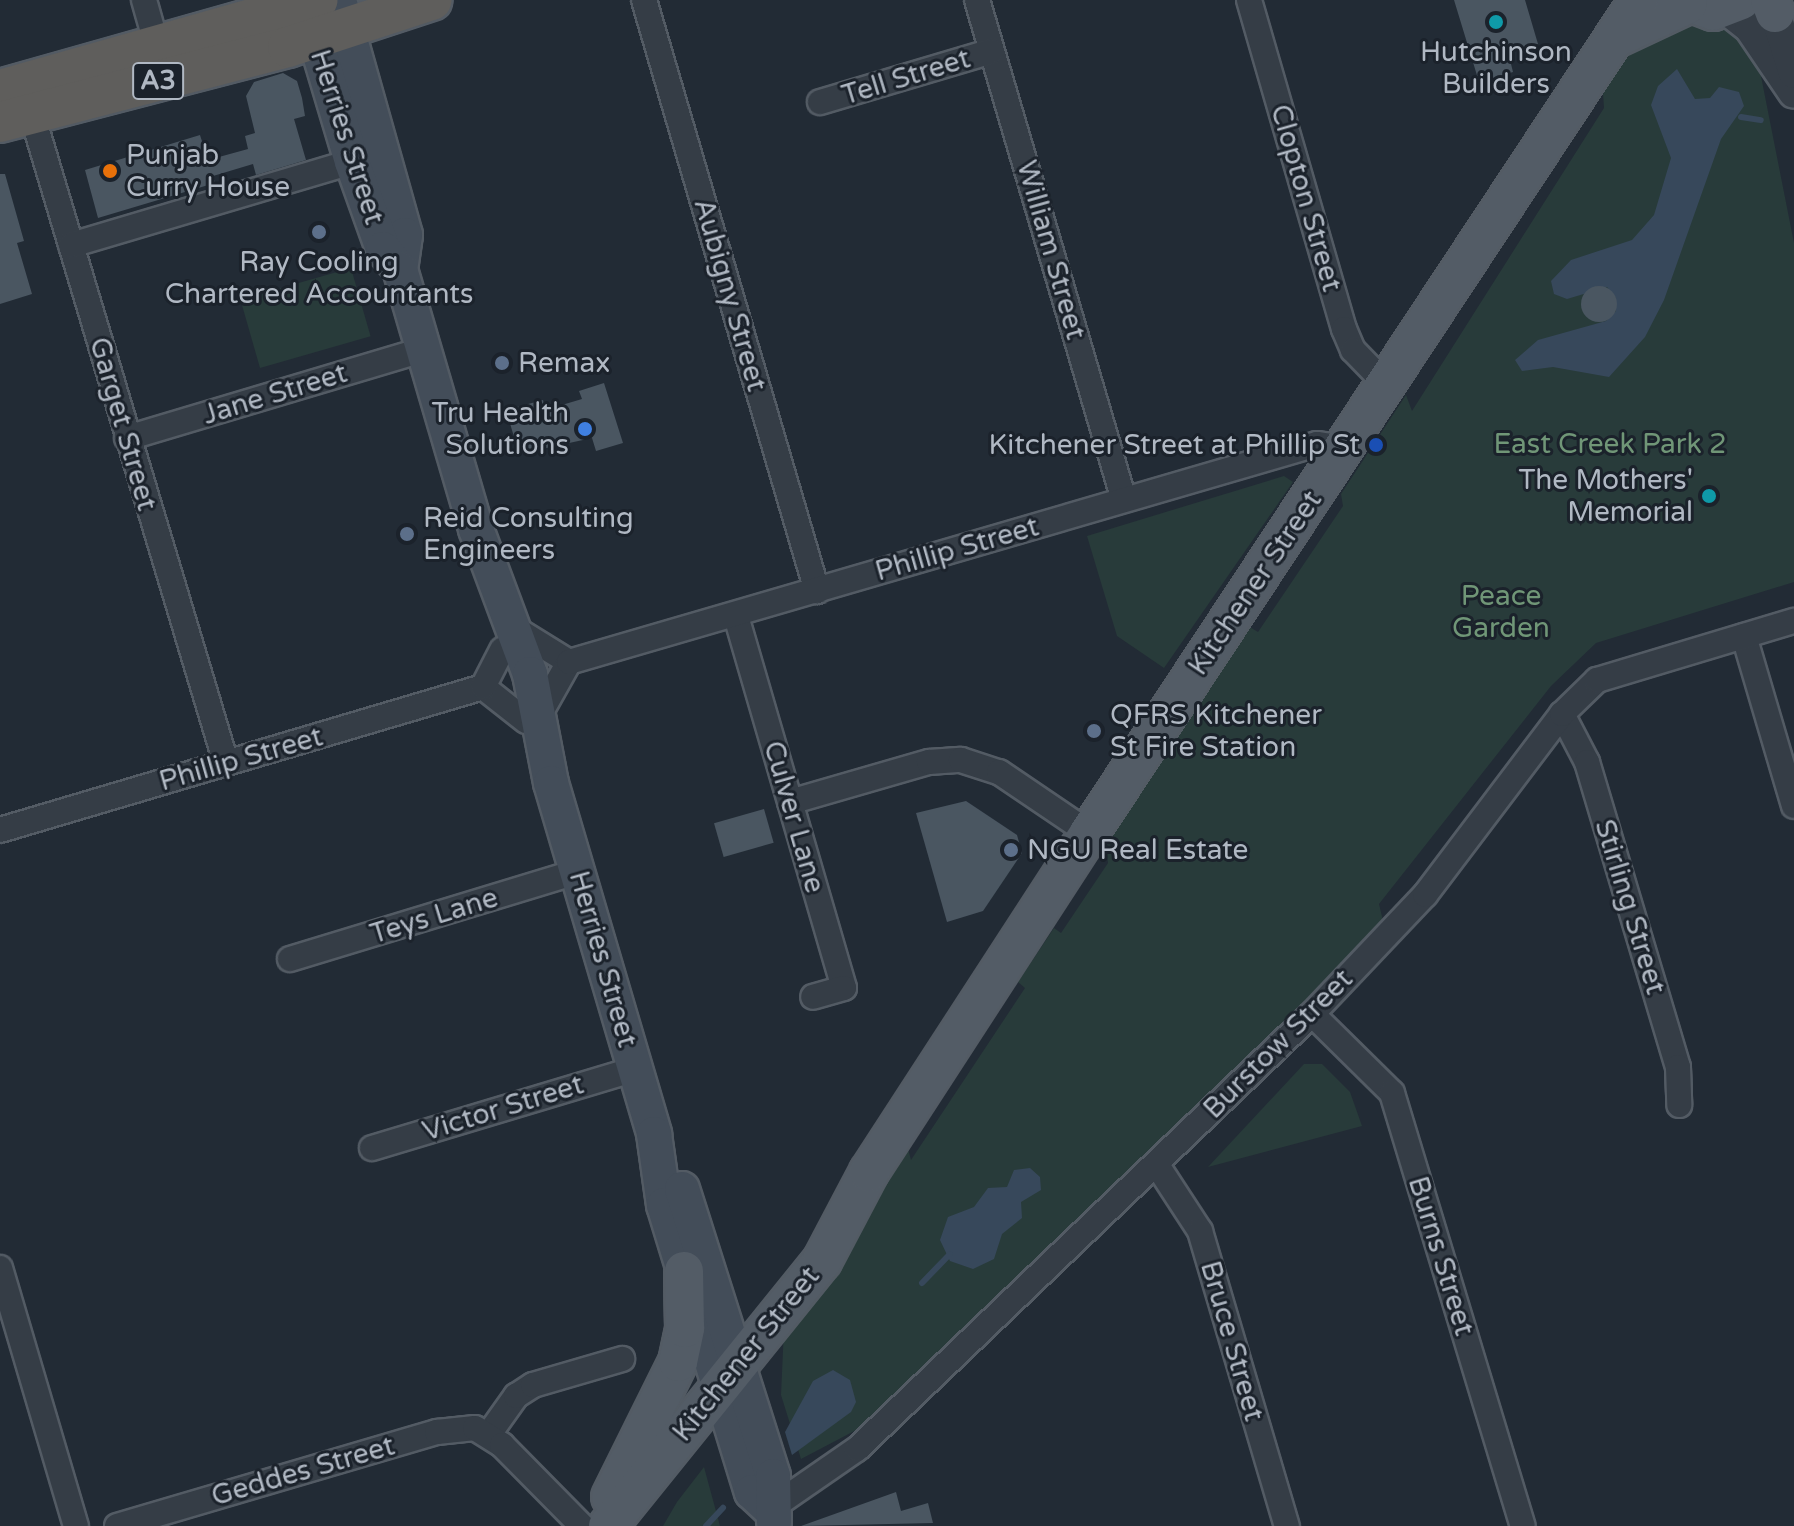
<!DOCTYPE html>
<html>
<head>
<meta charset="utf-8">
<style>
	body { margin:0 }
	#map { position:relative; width:1794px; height:1526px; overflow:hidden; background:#222b35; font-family:"Varela Round",sans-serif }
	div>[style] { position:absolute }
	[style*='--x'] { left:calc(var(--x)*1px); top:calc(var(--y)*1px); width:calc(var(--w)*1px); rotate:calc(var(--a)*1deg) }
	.green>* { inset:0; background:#283b3a; transform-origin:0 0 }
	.water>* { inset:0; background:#37485b }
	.stream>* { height:6px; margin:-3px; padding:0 3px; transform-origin:3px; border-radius:3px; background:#37485b }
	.building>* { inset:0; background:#4a5661; transform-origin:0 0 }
	.round { border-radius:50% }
	.roads { filter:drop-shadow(2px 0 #535b64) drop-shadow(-2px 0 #535b64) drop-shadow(0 2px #535b64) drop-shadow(0 -2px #535b64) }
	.minor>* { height:24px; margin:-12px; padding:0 12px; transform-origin:12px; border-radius:12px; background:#353d46 }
	.tertiary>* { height:30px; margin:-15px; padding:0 15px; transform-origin:15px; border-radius:15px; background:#353d46 }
	.secondary>* { height:34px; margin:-17px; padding:0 17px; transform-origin:17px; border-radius:17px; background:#434d59 }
	.primary>* { height:38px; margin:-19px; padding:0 19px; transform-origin:19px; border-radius:19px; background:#535c66 }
	.trunk>* { height:40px; margin:-20px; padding:0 20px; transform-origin:20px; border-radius:20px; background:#5f5e5c }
	.dots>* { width:22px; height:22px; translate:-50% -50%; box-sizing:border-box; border:4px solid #1b222b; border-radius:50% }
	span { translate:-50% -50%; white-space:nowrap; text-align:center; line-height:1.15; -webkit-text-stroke:6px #1b222b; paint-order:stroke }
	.shield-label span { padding:2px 6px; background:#1b222b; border:2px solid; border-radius:6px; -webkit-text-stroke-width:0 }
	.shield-label { font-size:26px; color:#b0b8c3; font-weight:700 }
	.poi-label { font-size:28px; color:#b0b8c3 }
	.left { translate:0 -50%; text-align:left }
	.right { translate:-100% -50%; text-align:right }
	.street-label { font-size:28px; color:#b0b8c3 }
	.park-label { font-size:28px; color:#709677 }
</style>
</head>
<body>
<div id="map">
	<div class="green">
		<div style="clip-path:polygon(1722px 21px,1756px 51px,1794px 243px,1794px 582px,1596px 643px,1551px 686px,1379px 904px,1384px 925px,860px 1428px,801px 1459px,781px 1395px,784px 1328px,906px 1141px,911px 1160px,1025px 988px,1018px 982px,1054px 928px,1061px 933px,1108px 863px,1105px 840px,1248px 626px,1258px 632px,1343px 506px,1341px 494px,1406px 395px,1412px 411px,1604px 108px,1603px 93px,1624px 60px,1669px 22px)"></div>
		<div style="left:351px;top:268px;width:71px;height:115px;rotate:74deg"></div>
		<div style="clip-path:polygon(1284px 476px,1293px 482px,1164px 668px,1117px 636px,1087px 536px)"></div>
		<div style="clip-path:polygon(1304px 1064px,1322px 1064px,1350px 1092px,1362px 1126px,1208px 1167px)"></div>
		<div style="clip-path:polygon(704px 1467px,720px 1526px,663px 1526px,677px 1502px)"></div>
	</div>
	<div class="water">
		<div style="clip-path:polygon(1677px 69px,1695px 99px,1710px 98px,1719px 87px,1739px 92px,1744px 106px,1721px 139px,1664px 300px,1645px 337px,1609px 377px,1553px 367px,1522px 371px,1515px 360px,1538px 340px,1606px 321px,1616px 311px,1616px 298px,1607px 287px,1567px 299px,1554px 294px,1551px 281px,1571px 260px,1632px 240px,1654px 215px,1671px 158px,1651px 105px,1658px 86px)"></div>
		<div style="clip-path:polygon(1030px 1168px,1040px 1177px,1041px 1190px,1021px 1202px,1022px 1218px,1002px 1234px,994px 1259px,973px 1269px,950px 1261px,940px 1240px,948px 1217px,974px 1207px,988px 1188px,1007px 1187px,1014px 1170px)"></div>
		<div style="clip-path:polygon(833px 1370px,850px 1380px,856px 1402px,851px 1412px,792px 1455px,785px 1432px,813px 1381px)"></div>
	</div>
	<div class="stream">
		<div style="--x:1741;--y:117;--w:20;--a:9"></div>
		<div style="--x:922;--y:1283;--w:40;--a:-46"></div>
		<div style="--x:706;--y:1526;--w:25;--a:-47"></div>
	</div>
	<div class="building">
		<div style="clip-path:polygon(1454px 0,1525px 0,1538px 44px,1508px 52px,1513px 72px,1479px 82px)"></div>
		<div style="clip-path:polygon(283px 73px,297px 81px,302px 98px,305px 116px,294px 119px,306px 160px,256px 175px,253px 164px,213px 176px,215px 183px,98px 218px,85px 170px,200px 135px,208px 160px,248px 149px,245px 136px,255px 133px,246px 96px,254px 82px)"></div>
		<div style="clip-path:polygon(0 174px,5px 174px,24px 241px,17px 243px,32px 294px,0 304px)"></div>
		<div class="round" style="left:1581px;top:286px;width:36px;height:36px"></div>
		<div style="clip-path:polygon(604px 383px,623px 443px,596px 451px,592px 438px,519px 454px,509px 420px,519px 417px,517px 407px,543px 400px,545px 410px,582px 399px,579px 391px)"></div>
		<div style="clip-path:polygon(966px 801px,1017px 835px,1022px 853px,983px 911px,947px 922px,916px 813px)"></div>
		<div style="left:764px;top:809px;width:35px;height:52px;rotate:74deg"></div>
		<div style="clip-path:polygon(896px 1492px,901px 1511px,928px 1503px,933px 1523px,801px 1526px)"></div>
	</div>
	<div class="roads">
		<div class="minor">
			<div style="--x:144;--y:0;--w:48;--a:74.2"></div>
			<div style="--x:644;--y:0;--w:616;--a:73.68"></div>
			<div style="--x:977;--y:0;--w:521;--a:73.62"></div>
			<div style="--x:1249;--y:0;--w:342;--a:73.9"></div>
			<div style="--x:1344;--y:329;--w:23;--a:67"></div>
			<div style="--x:1353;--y:350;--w:47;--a:45.9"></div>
			<div style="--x:28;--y:101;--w:691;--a:73.35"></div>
			<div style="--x:820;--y:102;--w:179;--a:-16.5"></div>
			<div style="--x:71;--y:245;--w:293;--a:-16.5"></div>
			<div style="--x:127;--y:438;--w:309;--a:-16.6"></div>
			<div style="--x:736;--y:616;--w:387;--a:73.8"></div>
			<div style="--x:844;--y:988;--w:32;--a:164"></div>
			<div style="--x:514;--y:628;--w:65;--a:31.7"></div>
			<div style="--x:1744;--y:636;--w:177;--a:73.6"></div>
			<div style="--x:483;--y:687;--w:55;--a:38.3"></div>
			<div style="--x:1562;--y:714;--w:54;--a:62.5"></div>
			<div style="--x:1587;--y:762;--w:318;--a:73.4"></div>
			<div style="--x:1678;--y:1067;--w:38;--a:88"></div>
			<div style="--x:538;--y:717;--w:63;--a:-60.6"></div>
			<div style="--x:569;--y:662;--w:779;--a:-16.25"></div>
			<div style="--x:1317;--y:444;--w:29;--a:8"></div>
			<div style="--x:790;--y:802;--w:145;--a:-16.1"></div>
			<div style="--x:929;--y:762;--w:32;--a:-4"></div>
			<div style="--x:961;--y:760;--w:40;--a:18"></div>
			<div style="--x:999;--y:772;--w:109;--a:34.1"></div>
			<div style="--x:0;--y:830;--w:504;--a:-16.49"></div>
			<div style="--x:483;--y:687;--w:42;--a:-62.8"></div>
			<div style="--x:290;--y:959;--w:300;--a:-16.9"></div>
			<div style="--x:1312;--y:1014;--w:112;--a:44.6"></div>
			<div style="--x:1392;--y:1093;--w:452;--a:73.2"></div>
			<div style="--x:372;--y:1148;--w:275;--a:-16.7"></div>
			<div style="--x:1157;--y:1165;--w:79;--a:56.9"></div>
			<div style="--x:1200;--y:1231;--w:308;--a:73.6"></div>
			<div style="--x:0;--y:1268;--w:269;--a:73.6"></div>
			<div style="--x:489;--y:1434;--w:47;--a:-54.6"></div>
			<div style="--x:516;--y:1396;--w:20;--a:-33"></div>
			<div style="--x:533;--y:1385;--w:93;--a:-16.3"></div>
			<div style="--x:770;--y:1509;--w:106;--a:-34.6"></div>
			<div style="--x:857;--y:1449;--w:629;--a:-43.71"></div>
			<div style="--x:1312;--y:1014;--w:164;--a:-46.5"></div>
			<div style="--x:1425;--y:895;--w:227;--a:-52.9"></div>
			<div style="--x:1562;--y:714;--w:49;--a:-44.2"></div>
			<div style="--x:1597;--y:680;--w:206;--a:-16.7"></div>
			<div style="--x:117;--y:1526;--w:334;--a:-16.4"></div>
			<div style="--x:437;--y:1432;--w:38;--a:-6"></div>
			<div style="--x:475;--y:1428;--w:32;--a:32"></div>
			<div style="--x:502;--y:1445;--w:114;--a:45.4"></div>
		</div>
		<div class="tertiary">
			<div style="--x:1726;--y:9;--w:31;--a:38"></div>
			<div style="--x:1750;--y:28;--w:78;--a:55.9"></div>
			<div style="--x:1775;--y:13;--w:63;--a:72.4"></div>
		</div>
		<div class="secondary">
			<div style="--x:339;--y:0;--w:244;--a:74.3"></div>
			<div style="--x:405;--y:235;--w:34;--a:98"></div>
			<div style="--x:308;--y:14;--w:154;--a:73.4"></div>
			<div style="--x:352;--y:162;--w:92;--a:70.4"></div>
			<div style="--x:383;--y:249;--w:26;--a:50"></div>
			<div style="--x:400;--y:269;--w:271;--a:73.7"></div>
			<div style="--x:476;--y:529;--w:155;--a:69.6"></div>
			<div style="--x:530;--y:674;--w:111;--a:79.1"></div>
			<div style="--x:551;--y:783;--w:366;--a:73.6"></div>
			<div style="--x:654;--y:1134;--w:72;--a:82"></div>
			<div style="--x:664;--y:1205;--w:300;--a:73"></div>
			<div style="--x:752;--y:1492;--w:25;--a:43"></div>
			<div style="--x:682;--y:1189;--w:301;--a:72.4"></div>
			<div style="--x:773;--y:1476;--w:46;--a:88.8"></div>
		</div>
		<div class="primary">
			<div style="--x:1684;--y:0;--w:31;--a:21"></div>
			<div style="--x:1713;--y:11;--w:30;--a:-21"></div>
			<div style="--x:1770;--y:0;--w:14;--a:69"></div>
			<div style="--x:1618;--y:37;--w:77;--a:-25.2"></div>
			<div style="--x:611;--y:1497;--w:151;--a:-63.6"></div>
			<div style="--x:678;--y:1362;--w:35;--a:-78"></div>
			<div style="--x:685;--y:1328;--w:57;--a:-91"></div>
			<div style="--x:608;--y:1526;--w:341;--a:-51.1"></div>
			<div style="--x:822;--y:1261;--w:101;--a:-62.2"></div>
			<div style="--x:869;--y:1172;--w:404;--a:-57"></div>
			<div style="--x:1089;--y:833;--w:998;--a:-56.56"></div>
		</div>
		<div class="trunk">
			<div style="--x:0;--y:90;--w:330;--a:-15.8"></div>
			<div style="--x:0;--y:122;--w:298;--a:-14.6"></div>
			<div style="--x:288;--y:47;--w:151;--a:-18.1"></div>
		</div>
	</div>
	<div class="dots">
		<div style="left:1496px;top:22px;background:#0f9aa8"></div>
		<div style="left:110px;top:171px;background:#e8710a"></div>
		<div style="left:319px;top:232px;background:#5c6f8a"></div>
		<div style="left:502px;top:363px;background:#5c6f8a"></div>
		<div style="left:585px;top:429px;background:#3f7fe0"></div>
		<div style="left:1376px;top:445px;background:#1a4fb4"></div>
		<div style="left:1709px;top:496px;background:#0f9aa8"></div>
		<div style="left:407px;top:534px;background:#5c6f8a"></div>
		<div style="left:1094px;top:731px;background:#5c6f8a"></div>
		<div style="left:1011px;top:850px;background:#5c6f8a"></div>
	</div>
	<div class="shield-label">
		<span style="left:158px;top:81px">A3</span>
	</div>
	<div class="poi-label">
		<span style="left:1496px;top:68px">Hutchinson<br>Builders</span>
		<span class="left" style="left:126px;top:171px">Punjab<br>Curry House</span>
		<span style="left:319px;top:278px">Ray Cooling<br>Chartered Accountants</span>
		<span class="left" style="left:518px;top:363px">Remax</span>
		<span class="right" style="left:569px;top:429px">Tru Health<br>Solutions</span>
		<span class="right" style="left:1360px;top:445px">Kitchener Street at Phillip St</span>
		<span class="right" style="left:1693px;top:496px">The Mothers'<br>Memorial</span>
		<span class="left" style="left:423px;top:534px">Reid Consulting<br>Engineers</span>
		<span class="left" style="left:1110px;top:731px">QFRS Kitchener<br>St Fire Station</span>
		<span class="left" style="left:1027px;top:850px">NGU Real Estate</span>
	</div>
	<div class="street-label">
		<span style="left:906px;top:77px;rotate:-17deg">Tell Street</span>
		<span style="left:347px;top:137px;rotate:72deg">Herries Street</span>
		<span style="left:1306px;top:198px;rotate:74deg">Clopton Street</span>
		<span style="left:1051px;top:250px;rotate:74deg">William Street</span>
		<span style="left:730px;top:295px;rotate:74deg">Aubigny Street</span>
		<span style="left:275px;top:394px;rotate:-17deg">Jane Street</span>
		<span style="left:123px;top:424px;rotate:74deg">Garget Street</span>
		<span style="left:957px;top:549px;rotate:-16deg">Phillip Street</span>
		<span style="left:1255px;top:583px;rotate:-56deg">Kitchener Street</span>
		<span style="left:241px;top:759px;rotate:-16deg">Phillip Street</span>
		<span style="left:794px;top:817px;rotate:74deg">Culver Lane</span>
		<span style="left:1630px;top:907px;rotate:73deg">Stirling Street</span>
		<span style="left:434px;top:916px;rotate:-17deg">Teys Lane</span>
		<span style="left:603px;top:959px;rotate:74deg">Herries Street</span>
		<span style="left:1278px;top:1044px;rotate:-45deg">Burstow Street</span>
		<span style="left:503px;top:1108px;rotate:-17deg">Victor Street</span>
		<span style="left:1441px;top:1256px;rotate:73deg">Burns Street</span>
		<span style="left:1232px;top:1341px;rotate:74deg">Bruce Street</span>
		<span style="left:746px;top:1354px;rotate:-51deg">Kitchener Street</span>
		<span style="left:303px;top:1471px;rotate:-16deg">Geddes Street</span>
	</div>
	<div class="park-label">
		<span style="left:1610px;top:444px">East Creek Park 2</span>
		<span style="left:1501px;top:612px">Peace<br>Garden</span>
	</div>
</div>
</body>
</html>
